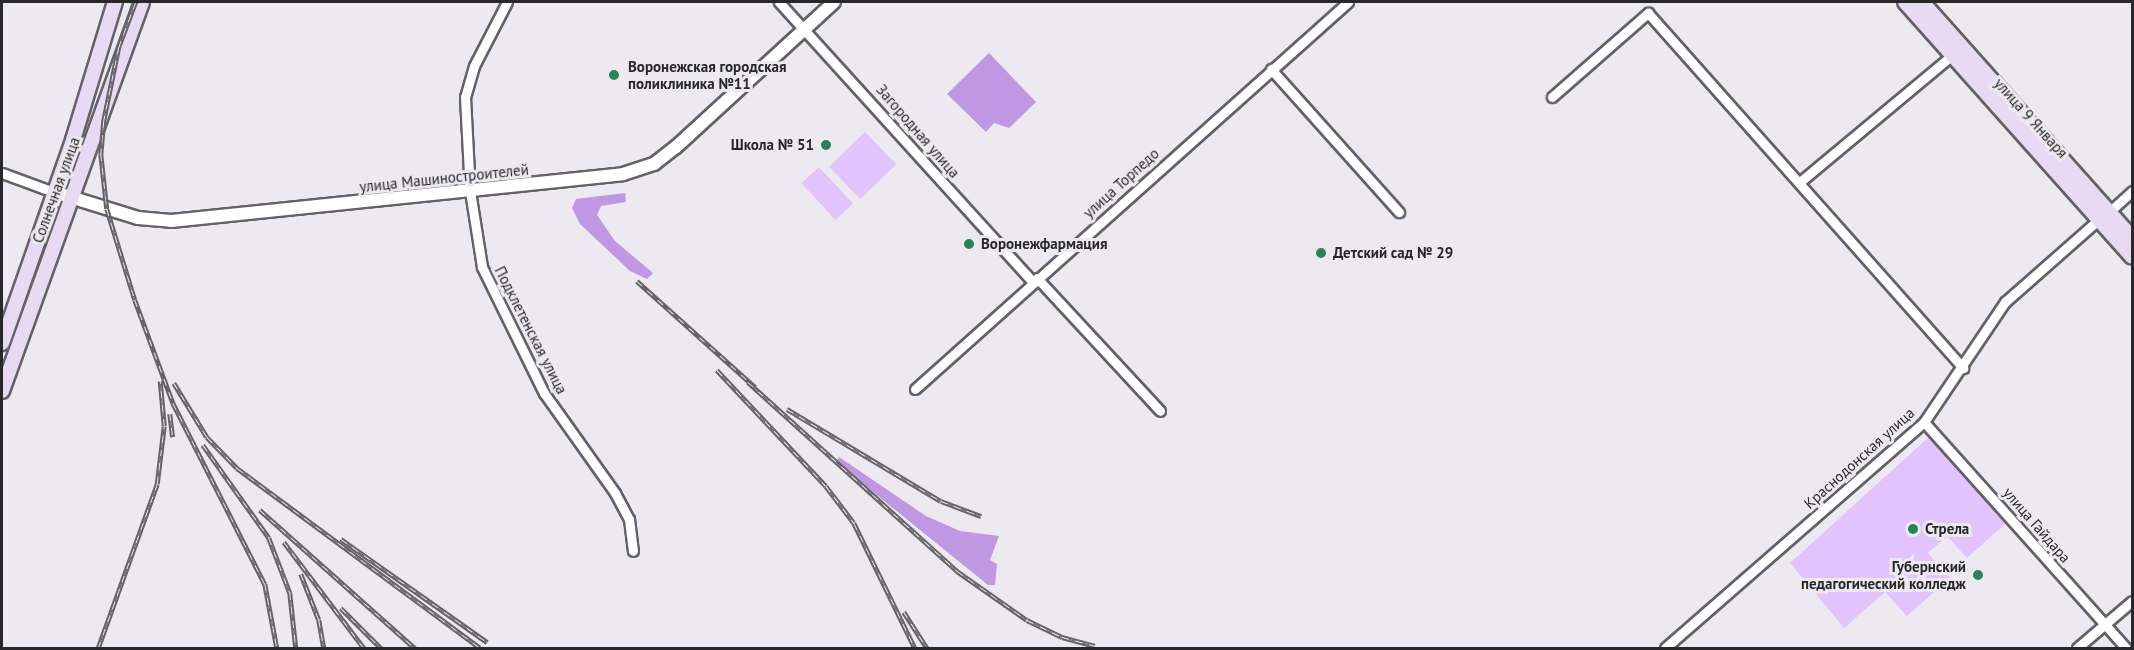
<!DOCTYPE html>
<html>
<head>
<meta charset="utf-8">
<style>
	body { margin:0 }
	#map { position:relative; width:2134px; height:650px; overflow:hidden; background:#ede9f0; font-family:"PT Sans",sans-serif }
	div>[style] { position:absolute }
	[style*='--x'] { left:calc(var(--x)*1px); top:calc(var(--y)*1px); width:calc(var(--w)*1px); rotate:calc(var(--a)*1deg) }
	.green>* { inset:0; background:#e3c3fe; transform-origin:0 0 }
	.forest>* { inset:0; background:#c097e2 }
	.roads { filter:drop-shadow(2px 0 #646167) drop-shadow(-2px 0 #646167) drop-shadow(0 2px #646167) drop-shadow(0 -2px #646167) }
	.minor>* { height:9px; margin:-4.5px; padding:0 4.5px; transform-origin:4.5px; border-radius:4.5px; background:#fff }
	.tertiary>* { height:12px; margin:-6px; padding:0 6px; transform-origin:6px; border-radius:6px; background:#fff }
	.secondary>* { height:14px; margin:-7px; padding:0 7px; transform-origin:7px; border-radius:7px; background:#e8daf3 }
	.rail>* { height:4.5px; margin-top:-2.25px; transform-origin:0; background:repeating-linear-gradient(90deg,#ede9f0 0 7px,#656366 0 14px); box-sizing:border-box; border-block:2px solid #656366 }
	.dots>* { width:16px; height:16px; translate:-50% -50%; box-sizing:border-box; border:3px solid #ede9f0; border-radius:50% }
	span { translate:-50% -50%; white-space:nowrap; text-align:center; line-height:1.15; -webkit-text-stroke:6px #ede9f0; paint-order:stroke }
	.poi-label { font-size:15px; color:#282729; font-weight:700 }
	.left { translate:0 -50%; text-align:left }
	.right { translate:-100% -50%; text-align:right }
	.street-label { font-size:15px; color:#282729 }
	.frame { position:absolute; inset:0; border:3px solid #282729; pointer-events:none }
</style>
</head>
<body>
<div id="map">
	<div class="green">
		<div style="left:865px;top:132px;width:45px;height:50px;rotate:46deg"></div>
		<div style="left:819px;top:167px;width:50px;height:24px;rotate:47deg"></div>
		<div style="clip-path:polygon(1931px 435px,2007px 522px,1967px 558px,1947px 536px,1928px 553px,1950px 578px,1907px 616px,1885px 592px,1844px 628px,1790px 563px)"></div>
	</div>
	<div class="forest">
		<div style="clip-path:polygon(989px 53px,1036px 102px,1009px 128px,994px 123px,986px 132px,947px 94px)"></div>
		<div style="clip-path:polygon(625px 193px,626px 202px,601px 206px,597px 215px,615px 241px,653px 273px,647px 279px,630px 271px,580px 224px,572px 208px,576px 199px)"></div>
		<div style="clip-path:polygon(839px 457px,926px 516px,960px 531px,999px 536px,990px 560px,997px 564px,995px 585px,988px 585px,836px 462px)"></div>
	</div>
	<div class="roads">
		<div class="minor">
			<div style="--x:507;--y:2;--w:72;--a:117.3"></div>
			<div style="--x:474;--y:66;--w:32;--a:106"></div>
			<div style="--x:465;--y:97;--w:94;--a:87"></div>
			<div style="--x:470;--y:191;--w:77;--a:81"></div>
			<div style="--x:482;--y:267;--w:140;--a:63.8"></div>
			<div style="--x:544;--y:393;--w:123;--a:54.6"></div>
			<div style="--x:615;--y:493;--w:30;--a:62"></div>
			<div style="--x:629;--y:519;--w:32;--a:83"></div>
			<div style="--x:779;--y:2;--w:378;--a:47.8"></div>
			<div style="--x:1271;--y:69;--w:192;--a:48.2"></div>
			<div style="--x:1552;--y:97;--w:128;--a:-41.2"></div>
			<div style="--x:1648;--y:13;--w:475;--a:48.4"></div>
			<div style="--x:2;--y:173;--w:55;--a:20.1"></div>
			<div style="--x:1801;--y:181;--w:197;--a:-39.8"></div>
			<div style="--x:2109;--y:212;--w:31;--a:-42"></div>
			<div style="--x:1037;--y:278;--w:181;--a:47.2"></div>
			<div style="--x:915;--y:389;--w:581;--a:-41.79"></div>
			<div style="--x:1924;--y:422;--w:303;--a:48.2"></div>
			<div style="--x:1665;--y:648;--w:344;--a:-41.1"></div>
			<div style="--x:1924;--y:422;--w:145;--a:-56"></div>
			<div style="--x:2005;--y:302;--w:125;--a:-41.4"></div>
			<div style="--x:2077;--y:648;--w:72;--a:-40.5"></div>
		</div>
		<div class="tertiary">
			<div style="--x:54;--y:192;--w:88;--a:17.2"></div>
			<div style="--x:138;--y:218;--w:33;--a:5"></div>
			<div style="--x:171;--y:221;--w:454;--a:-5.9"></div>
			<div style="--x:623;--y:174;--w:33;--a:-18"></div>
			<div style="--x:654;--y:164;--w:28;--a:-38"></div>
			<div style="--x:676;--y:147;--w:214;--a:-42.5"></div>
		</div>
		<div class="secondary">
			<div style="--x:1905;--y:2;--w:341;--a:48.3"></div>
			<div style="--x:1922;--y:2;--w:316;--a:48.3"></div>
			<div style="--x:2;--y:343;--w:215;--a:-70.7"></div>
			<div style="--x:73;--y:140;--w:144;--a:-73.1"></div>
			<div style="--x:2;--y:391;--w:413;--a:-70.2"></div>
		</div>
	</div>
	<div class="rail">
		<div style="--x:136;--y:2;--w:48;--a:110.7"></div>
		<div style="--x:119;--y:47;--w:76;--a:101.5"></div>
		<div style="--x:104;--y:121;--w:33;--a:95"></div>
		<div style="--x:101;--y:154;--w:55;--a:83.8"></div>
		<div style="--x:107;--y:209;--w:95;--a:72.9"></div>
		<div style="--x:135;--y:300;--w:110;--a:69.7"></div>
		<div style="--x:173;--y:403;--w:203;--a:63.1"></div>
		<div style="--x:265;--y:584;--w:65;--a:79.4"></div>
		<div style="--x:637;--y:281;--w:159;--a:41.9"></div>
		<div style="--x:717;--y:370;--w:159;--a:46.8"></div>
		<div style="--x:826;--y:486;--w:46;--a:52.9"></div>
		<div style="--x:854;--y:523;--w:139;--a:64"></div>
		<div style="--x:748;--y:382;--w:282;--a:42.1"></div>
		<div style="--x:957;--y:571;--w:85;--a:35"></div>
		<div style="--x:1027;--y:620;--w:39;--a:26"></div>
		<div style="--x:1062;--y:637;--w:34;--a:15"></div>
		<div style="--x:174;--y:383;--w:63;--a:58.6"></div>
		<div style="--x:207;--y:437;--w:43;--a:45.9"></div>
		<div style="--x:237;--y:468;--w:302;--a:36.5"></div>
		<div style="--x:787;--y:409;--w:179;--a:30.9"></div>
		<div style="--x:941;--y:501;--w:43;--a:20.6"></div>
		<div style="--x:170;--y:414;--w:23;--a:83"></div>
		<div style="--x:203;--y:445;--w:114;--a:54.6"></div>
		<div style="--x:269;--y:538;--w:59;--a:69.1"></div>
		<div style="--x:290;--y:593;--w:55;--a:83.8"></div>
		<div style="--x:260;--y:510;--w:208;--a:41.7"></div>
		<div style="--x:341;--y:539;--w:179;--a:35.2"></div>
		<div style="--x:284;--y:542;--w:133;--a:53"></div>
		<div style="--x:301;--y:574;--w:49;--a:68.6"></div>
		<div style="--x:319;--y:620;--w:28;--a:80"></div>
		<div style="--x:341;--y:608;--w:57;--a:45"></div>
		<div style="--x:904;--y:612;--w:43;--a:57.4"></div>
		<div style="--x:98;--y:648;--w:174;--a:-70.2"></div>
		<div style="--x:157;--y:484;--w:58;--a:-83.1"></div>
		<div style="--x:164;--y:426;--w:45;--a:-95.1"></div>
	</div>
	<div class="dots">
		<div style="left:614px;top:75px;background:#288359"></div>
		<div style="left:826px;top:145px;background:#288359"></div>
		<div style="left:969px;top:244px;background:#288359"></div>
		<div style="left:1321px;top:253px;background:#288359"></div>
		<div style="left:1913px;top:529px;background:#288359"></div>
		<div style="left:1978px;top:575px;background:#288359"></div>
	</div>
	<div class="poi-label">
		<span class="left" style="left:628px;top:75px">Воронежская городская<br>поликлиника №11</span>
		<span class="right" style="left:814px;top:145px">Школа № 51</span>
		<span class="left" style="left:981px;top:244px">Воронежфармация</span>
		<span class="left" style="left:1333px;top:253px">Детский сад № 29</span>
		<span class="left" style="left:1925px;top:529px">Стрела</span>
		<span class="right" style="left:1966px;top:575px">Губернский<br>педагогический колледж</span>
	</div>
	<div class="street-label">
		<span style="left:2031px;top:118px;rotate:48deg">улица 9 Января</span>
		<span style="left:918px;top:131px;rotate:49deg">Загородная улица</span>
		<span style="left:444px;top:178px;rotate:-6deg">улица Машиностроителей</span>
		<span style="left:1121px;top:183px;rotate:-42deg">улица Торпедо</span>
		<span style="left:56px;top:190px;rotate:-70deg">Солнечная улица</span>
		<span style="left:531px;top:330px;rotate:63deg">Подклетенская улица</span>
		<span style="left:1859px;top:458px;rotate:-42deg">Краснодонская улица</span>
		<span style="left:2037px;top:525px;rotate:49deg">улица Гайдара</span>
	</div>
	<div class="frame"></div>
</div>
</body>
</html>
